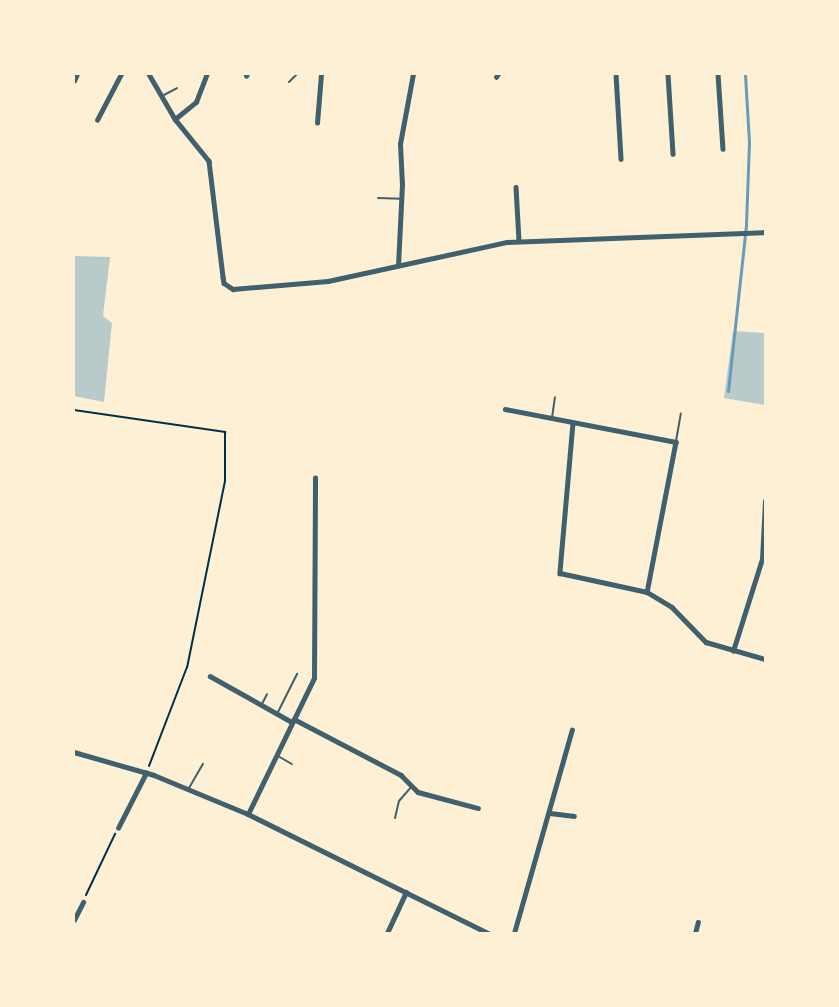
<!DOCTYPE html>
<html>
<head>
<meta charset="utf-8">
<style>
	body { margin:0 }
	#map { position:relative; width:839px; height:1007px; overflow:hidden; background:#fdf0d5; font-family:Quicksand,sans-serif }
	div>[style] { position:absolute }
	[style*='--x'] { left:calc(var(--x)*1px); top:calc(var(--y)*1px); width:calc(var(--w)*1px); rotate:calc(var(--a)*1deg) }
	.green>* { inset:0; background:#b9caca }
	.stream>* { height:3px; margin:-1.5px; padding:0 1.5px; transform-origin:1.5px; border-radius:1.5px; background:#669bbc }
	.path>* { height:2px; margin:-1px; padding:0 1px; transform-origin:1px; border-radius:1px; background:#003049 }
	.service>* { height:2px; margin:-1px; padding:0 1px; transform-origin:1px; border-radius:1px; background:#3f606c }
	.minor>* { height:4.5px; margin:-2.25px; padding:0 2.25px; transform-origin:2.25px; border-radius:2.25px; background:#3f606c }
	span { translate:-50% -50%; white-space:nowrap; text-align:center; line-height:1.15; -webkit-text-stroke:5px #fdf0d5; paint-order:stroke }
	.frame { position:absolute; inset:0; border:75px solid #fdf0d5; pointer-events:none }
</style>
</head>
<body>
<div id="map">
	<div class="green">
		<div style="clip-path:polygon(74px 256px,110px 257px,103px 316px,112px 323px,104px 402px,74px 396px)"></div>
		<div style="clip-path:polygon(733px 331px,765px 333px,765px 405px,724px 398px)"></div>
	</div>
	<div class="stream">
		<div style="--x:728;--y:391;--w:168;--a:-83.8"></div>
		<div style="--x:746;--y:224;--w:82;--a:-87.9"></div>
		<div style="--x:749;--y:142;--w:68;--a:-93.4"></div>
	</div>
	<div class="path">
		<div style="--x:74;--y:410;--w:153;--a:8.3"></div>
		<div style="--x:225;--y:432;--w:49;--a:90"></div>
		<div style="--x:225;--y:481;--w:190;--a:101.5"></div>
		<div style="--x:187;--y:667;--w:106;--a:111"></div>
		<div style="--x:86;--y:895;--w:68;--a:-64.6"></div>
	</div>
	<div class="service">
		<div style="--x:289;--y:82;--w:11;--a:-45"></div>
		<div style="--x:162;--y:96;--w:17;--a:-28"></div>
		<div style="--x:378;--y:198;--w:23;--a:2"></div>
		<div style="--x:552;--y:418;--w:21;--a:-82"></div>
		<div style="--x:676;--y:441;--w:28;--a:-80"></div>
		<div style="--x:262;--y:704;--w:11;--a:-63"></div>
		<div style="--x:277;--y:714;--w:45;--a:-63.4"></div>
		<div style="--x:278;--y:756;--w:16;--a:30"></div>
		<div style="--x:189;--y:788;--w:28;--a:-60"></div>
		<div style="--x:395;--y:818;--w:17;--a:-77"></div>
		<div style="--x:399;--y:801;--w:20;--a:-49"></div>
	</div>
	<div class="minor">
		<div style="--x:149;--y:74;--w:52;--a:60"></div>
		<div style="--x:175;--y:119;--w:54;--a:51"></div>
		<div style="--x:209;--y:161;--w:117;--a:83.1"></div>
		<div style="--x:223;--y:277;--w:6;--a:81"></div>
		<div style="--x:224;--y:283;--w:11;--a:34"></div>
		<div style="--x:233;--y:289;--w:95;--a:-4.8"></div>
		<div style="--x:328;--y:281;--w:183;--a:-12.3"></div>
		<div style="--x:507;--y:242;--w:258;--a:-2.2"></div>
		<div style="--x:616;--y:74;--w:85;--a:86.6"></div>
		<div style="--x:668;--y:74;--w:80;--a:86.4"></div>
		<div style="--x:718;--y:74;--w:75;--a:86.2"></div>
		<div style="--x:246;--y:76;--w:2;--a:-63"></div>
		<div style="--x:496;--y:77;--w:4;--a:-56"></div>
		<div style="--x:74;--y:81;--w:8;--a:-67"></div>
		<div style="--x:175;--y:119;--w:27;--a:-39"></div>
		<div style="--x:196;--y:102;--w:30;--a:-69"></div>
		<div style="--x:97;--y:120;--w:52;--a:-62.4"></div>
		<div style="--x:317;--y:123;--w:49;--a:-85.3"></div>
		<div style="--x:516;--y:187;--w:54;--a:86.8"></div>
		<div style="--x:398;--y:266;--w:81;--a:-87.2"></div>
		<div style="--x:402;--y:185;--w:41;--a:-92.8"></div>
		<div style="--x:400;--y:144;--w:71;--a:-79.5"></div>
		<div style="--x:505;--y:409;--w:174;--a:10.9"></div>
		<div style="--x:676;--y:442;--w:153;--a:100.9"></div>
		<div style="--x:573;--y:423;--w:151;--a:95"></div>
		<div style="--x:560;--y:573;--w:89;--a:12.3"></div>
		<div style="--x:647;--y:592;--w:29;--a:31"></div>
		<div style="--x:672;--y:607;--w:49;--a:45.8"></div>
		<div style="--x:706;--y:642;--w:61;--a:16.1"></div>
		<div style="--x:733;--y:651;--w:96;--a:-72.5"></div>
		<div style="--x:762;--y:559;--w:58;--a:-87"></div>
		<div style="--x:210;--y:676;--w:94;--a:29.3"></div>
		<div style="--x:294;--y:719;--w:121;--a:27.6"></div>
		<div style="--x:401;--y:775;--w:24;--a:45"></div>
		<div style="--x:418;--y:792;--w:62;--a:14.9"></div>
		<div style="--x:74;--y:752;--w:83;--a:16"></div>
		<div style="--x:154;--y:775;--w:102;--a:22.5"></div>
		<div style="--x:248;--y:814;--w:268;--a:26.4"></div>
		<div style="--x:550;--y:813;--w:24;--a:7"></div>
		<div style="--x:248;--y:814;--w:151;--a:-64.1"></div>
		<div style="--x:314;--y:678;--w:200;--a:-89.7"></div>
		<div style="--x:118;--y:828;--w:62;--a:-63"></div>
		<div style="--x:74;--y:920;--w:20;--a:-63"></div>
		<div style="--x:387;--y:933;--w:45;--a:-65.1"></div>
		<div style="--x:514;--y:933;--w:211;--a:-74.1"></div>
		<div style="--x:695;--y:933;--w:11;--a:-75"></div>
	</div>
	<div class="frame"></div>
</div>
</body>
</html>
